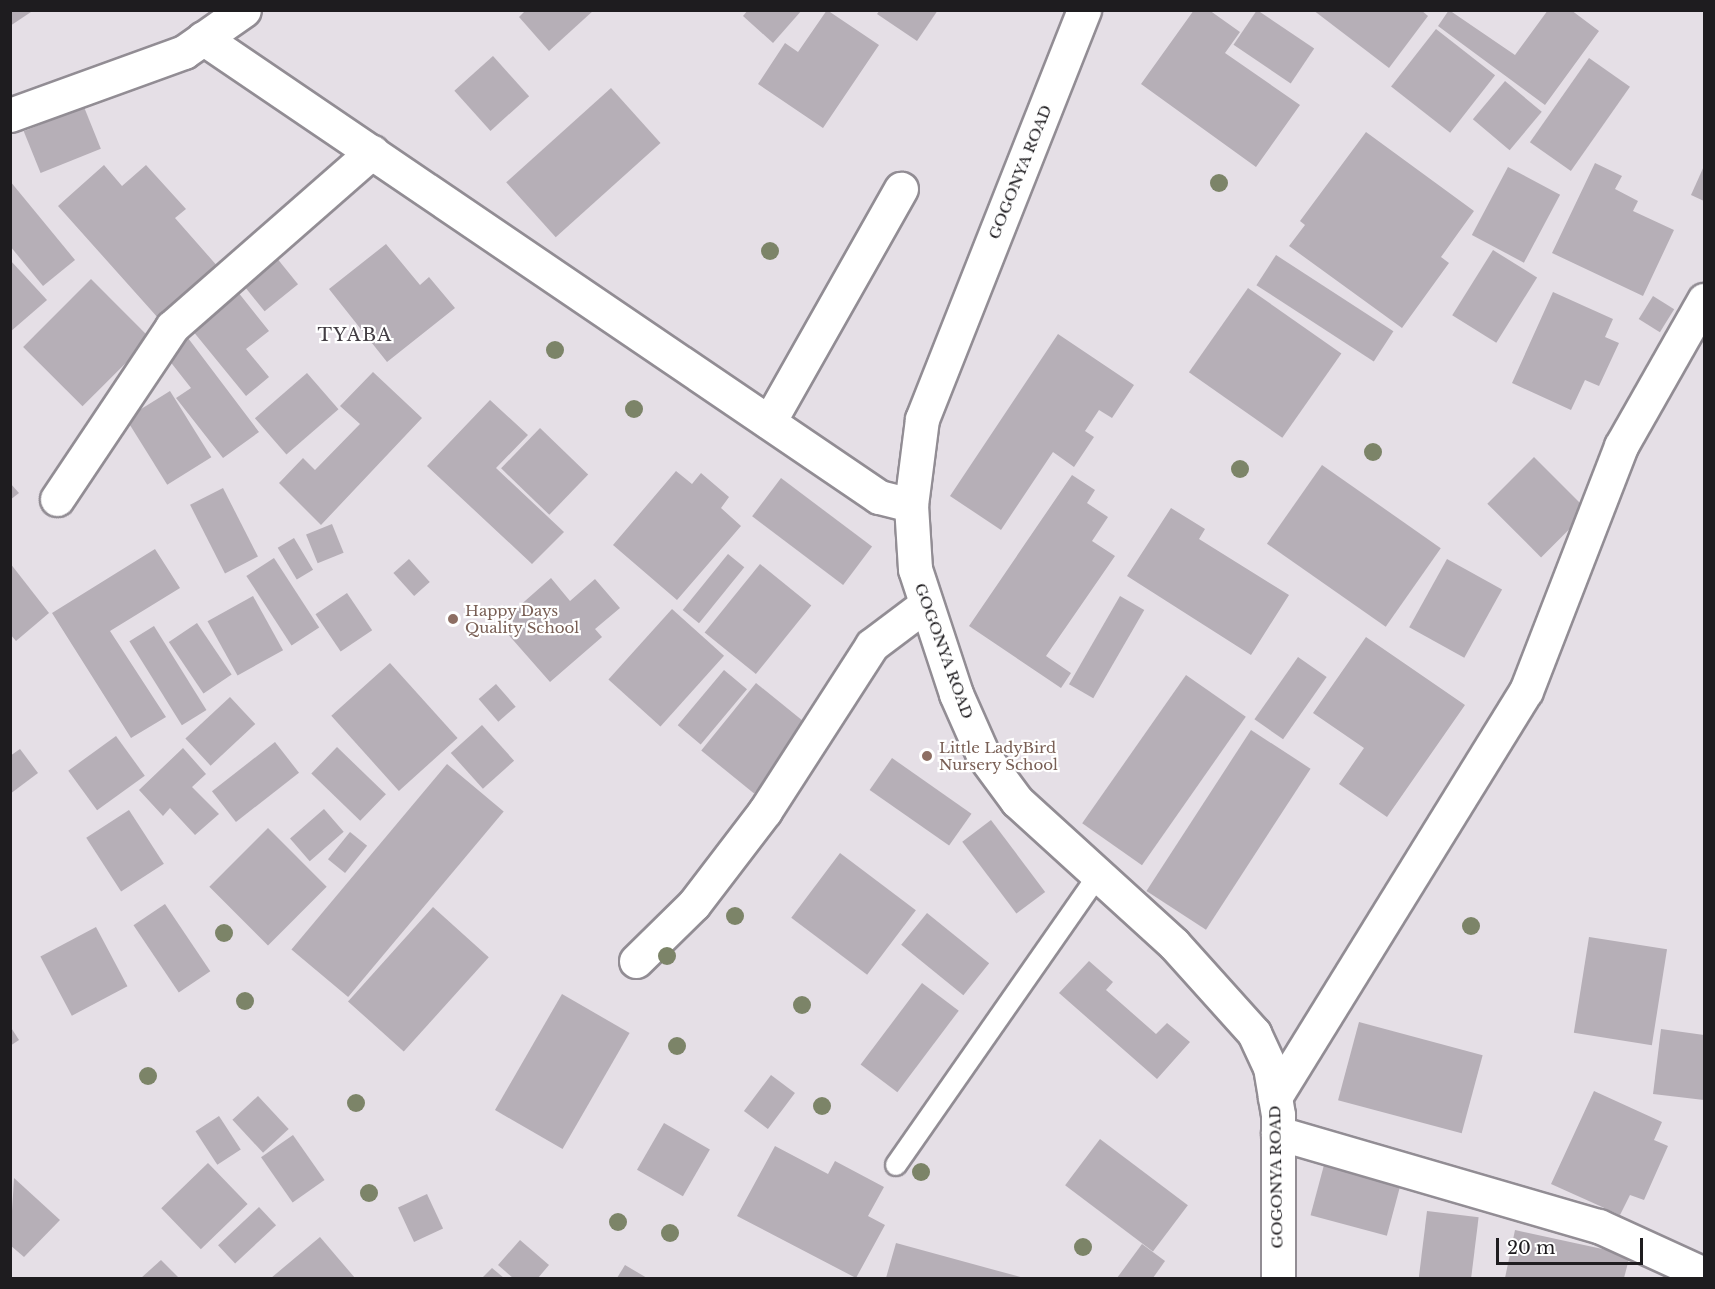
<!DOCTYPE html>
<html>
<head>
<meta charset="utf-8">
<style>
	body { margin:0 }
	#map { position:relative; width:1715px; height:1289px; overflow:hidden; background:#e5dfe6; font-family:"Libre Baskerville",serif }
	div>[style] { position:absolute }
	[style*='--x'] { left:calc(var(--x)*1px); top:calc(var(--y)*1px); width:calc(var(--w)*1px); rotate:calc(var(--a)*1deg) }
	.building>* { inset:0; background:#b6afb7; transform-origin:0 0 }
	.roads { filter:drop-shadow(2px 0 #928d94) drop-shadow(-2px 0 #928d94) drop-shadow(0 2px #928d94) drop-shadow(0 -2px #928d94) }
	.service>* { height:20px; margin:-10px; padding:0 10px; transform-origin:10px; border-radius:10px; background:#fff }
	.minor>* { height:33px; margin:-16.5px; padding:0 16.5px; transform-origin:16.5px; border-radius:16.5px; background:#fff }
	.trees>* { width:18px; height:18px; margin:-9px; border-radius:50%; background:#7c8468 }
	.dots>* { width:16px; height:16px; translate:-50% -50%; box-sizing:border-box; border:3px solid #fff; border-radius:50% }
	span { translate:-50% -50%; white-space:nowrap; text-align:center; line-height:1.15; -webkit-text-stroke:4.5px #fff; paint-order:stroke }
	.street-label { font-size:15px; color:#1e1c1f }
	.education-label { font-size:15px; color:#785e54 }
	.left { translate:0 -50%; text-align:left }
	.quarter-label { font-size:18px; color:#433e44; letter-spacing:1.5px }
	.frame { position:absolute; inset:0; border:12px solid #1e1c1f; pointer-events:none }
	.scale { position:absolute; left:1496px; top:1238px; width:147px; height:27px; box-sizing:border-box; border:3px solid #1e1c1f; border-top:0; padding-left:8px; font-size:18px; line-height:21px; white-space:nowrap; color:#1e1c1f; -webkit-text-stroke:4px #fff; paint-order:stroke }
</style>
</head>
<body>
<div id="map">
	<div class="building">
		<div style="clip-path:polygon(10px 10px,30px 10px,31px 12px,10px 26px)"></div>
		<div style="clip-path:polygon(526px 10px,594px 10px,549px 51px,519px 17px)"></div>
		<div style="clip-path:polygon(748px 10px,802px 10px,773px 43px,743px 16px)"></div>
		<div style="clip-path:polygon(827px 10px,879px 45px,823px 128px,758px 84px,785px 43px,798px 52px)"></div>
		<div style="clip-path:polygon(880px 10px,938px 10px,917px 41px,877px 14px)"></div>
		<div style="clip-path:polygon(1194px 10px,1209px 10px,1240px 32px,1225px 53px,1300px 105px,1256px 167px,1141px 84px)"></div>
		<div style="left:1257px;top:10px;width:69px;height:42px;rotate:34deg"></div>
		<div style="clip-path:polygon(1313px 10px,1421px 10px,1428px 16px,1389px 68px)"></div>
		<div style="clip-path:polygon(1449px 10px,1515px 55px,1548px 10px,1571px 10px,1599px 31px,1545px 105px,1438px 26px)"></div>
		<div style="left:1436px;top:29px;width:75px;height:73px;rotate:38deg"></div>
		<div style="left:493px;top:56px;width:54px;height:52px;rotate:48deg"></div>
		<div style="left:1589px;top:58px;width:50px;height:103px;rotate:35deg"></div>
		<div style="left:1505px;top:81px;width:48px;height:50px;rotate:40deg"></div>
		<div style="left:611px;top:88px;width:74px;height:141px;rotate:48deg"></div>
		<div style="left:84px;top:107px;width:45px;height:65px;rotate:68deg"></div>
		<div style="clip-path:polygon(1366px 132px,1474px 211px,1441px 257px,1449px 263px,1402px 328px,1289px 246px,1305px 225px,1300px 221px)"></div>
		<div style="clip-path:polygon(1595px 163px,1622px 176px,1615px 189px,1638px 201px,1633px 211px,1674px 230px,1643px 296px,1552px 253px)"></div>
		<div style="clip-path:polygon(104px 165px,122px 186px,146px 165px,186px 209px,175px 218px,219px 268px,159px 319px,58px 206px)"></div>
		<div style="clip-path:polygon(1704px 166px,1704px 201px,1691px 195px)"></div>
		<div style="left:1508px;top:167px;width:59px;height:77px;rotate:28deg"></div>
		<div style="clip-path:polygon(10px 181px,75px 260px,43px 286px,10px 246px)"></div>
		<div style="clip-path:polygon(386px 244px,420px 285px,429px 277px,455px 308px,387px 362px,329px 289px)"></div>
		<div style="left:1493px;top:250px;width:52px;height:77px;rotate:32deg"></div>
		<div style="left:1276px;top:255px;width:140px;height:36px;rotate:33deg"></div>
		<div style="left:276px;top:257px;width:35px;height:43px;rotate:51deg"></div>
		<div style="clip-path:polygon(10px 260px,47px 300px,10px 332px)"></div>
		<div style="left:91px;top:279px;width:84px;height:96px;rotate:45deg"></div>
		<div style="clip-path:polygon(234px 287px,269px 331px,246px 349px,269px 377px,246px 396px,188px 325px)"></div>
		<div style="left:1248px;top:288px;width:114px;height:103px;rotate:35deg"></div>
		<div style="clip-path:polygon(1553px 292px,1613px 319px,1605px 337px,1619px 343px,1599px 386px,1585px 380px,1571px 410px,1512px 383px)"></div>
		<div style="left:1653px;top:296px;width:25px;height:27px;rotate:32deg"></div>
		<div style="clip-path:polygon(1058px 334px,1134px 385px,1112px 418px,1099px 410px,1085px 431px,1094px 437px,1074px 467px,1053px 452px,1001px 530px,950px 496px)"></div>
		<div style="clip-path:polygon(188px 338px,259px 432px,223px 458px,176px 398px,191px 388px,165px 355px)"></div>
		<div style="clip-path:polygon(373px 372px,422px 418px,321px 525px,279px 483px,303px 458px,315px 470px,360px 424px,340px 406px)"></div>
		<div style="left:307px;top:373px;width:48px;height:69px;rotate:49deg"></div>
		<div style="left:170px;top:391px;width:78px;height:52px;rotate:58deg"></div>
		<div style="clip-path:polygon(490px 400px,528px 435px,496px 468px,564px 532px,532px 564px,427px 466px)"></div>
		<div style="left:540px;top:428px;width:67px;height:56px;rotate:44deg"></div>
		<div style="left:1534px;top:457px;width:76px;height:66px;rotate:45deg"></div>
		<div style="left:1322px;top:465px;width:145px;height:96px;rotate:35deg"></div>
		<div style="clip-path:polygon(676px 471px,692px 484px,701px 473px,729px 497px,721px 508px,741px 526px,677px 600px,613px 545px)"></div>
		<div style="clip-path:polygon(1072px 475px,1095px 490px,1087px 503px,1108px 517px,1092px 541px,1115px 556px,1046px 656px,1071px 673px,1061px 688px,969px 626px)"></div>
		<div style="left:781px;top:478px;width:114px;height:48px;rotate:37deg"></div>
		<div style="clip-path:polygon(10px 483px,19px 493px,10px 500px)"></div>
		<div style="left:223px;top:488px;width:77px;height:37px;rotate:63deg"></div>
		<div style="clip-path:polygon(1171px 508px,1205px 529px,1199px 539px,1289px 595px,1251px 655px,1127px 576px)"></div>
		<div style="left:332px;top:524px;width:31px;height:28px;rotate:68deg"></div>
		<div style="left:294px;top:538px;width:37px;height:19px;rotate:59deg"></div>
		<div style="clip-path:polygon(155px 549px,180px 588px,110px 631px,166px 717px,131px 738px,52px 613px)"></div>
		<div style="left:728px;top:554px;width:21px;height:72px;rotate:39deg"></div>
		<div style="left:274px;top:558px;width:83px;height:33px;rotate:57deg"></div>
		<div style="left:409px;top:559px;width:31px;height:21px;rotate:48deg"></div>
		<div style="left:1447px;top:559px;width:63px;height:78px;rotate:29deg"></div>
		<div style="clip-path:polygon(10px 563px,49px 613px,16px 641px,10px 634px)"></div>
		<div style="left:760px;top:564px;width:66px;height:88px;rotate:39deg"></div>
		<div style="clip-path:polygon(551px 578px,570px 601px,595px 579px,620px 608px,595px 629px,602px 637px,550px 682px,499px 624px)"></div>
		<div style="left:347px;top:593px;width:45px;height:38px;rotate:56deg"></div>
		<div style="left:253px;top:596px;width:62px;height:52px;rotate:61deg"></div>
		<div style="left:1120px;top:596px;width:28px;height:102px;rotate:30deg"></div>
		<div style="left:672px;top:609px;width:70px;height:95px;rotate:42deg"></div>
		<div style="left:197px;top:623px;width:62px;height:34px;rotate:56deg"></div>
		<div style="left:154px;top:626px;width:99px;height:29px;rotate:58deg"></div>
		<div style="clip-path:polygon(1366px 637px,1465px 705px,1387px 817px,1339px 784px,1364px 748px,1313px 713px)"></div>
		<div style="left:1298px;top:657px;width:35px;height:76px;rotate:35deg"></div>
		<div style="left:390px;top:663px;width:101px;height:79px;rotate:48deg"></div>
		<div style="left:724px;top:670px;width:30px;height:72px;rotate:40deg"></div>
		<div style="left:1186px;top:675px;width:73px;height:181px;rotate:35deg"></div>
		<div style="left:756px;top:683px;width:68px;height:87px;rotate:39deg"></div>
		<div style="left:496px;top:684px;width:30px;height:23px;rotate:49deg"></div>
		<div style="left:230px;top:697px;width:37px;height:61px;rotate:47deg"></div>
		<div style="left:482px;top:725px;width:48px;height:42px;rotate:48deg"></div>
		<div style="left:1251px;top:730px;width:71px;height:192px;rotate:33deg"></div>
		<div style="left:116px;top:736px;width:49px;height:59px;rotate:54deg"></div>
		<div style="left:275px;top:742px;width:39px;height:80px;rotate:52deg"></div>
		<div style="left:337px;top:747px;width:68px;height:37px;rotate:44deg"></div>
		<div style="clip-path:polygon(183px 748px,206px 774px,192px 787px,219px 814px,195px 835px,170px 808px,163px 816px,139px 790px)"></div>
		<div style="clip-path:polygon(20px 749px,38px 773px,10px 794px,10px 756px)"></div>
		<div style="left:892px;top:758px;width:97px;height:39px;rotate:35deg"></div>
		<div style="left:447px;top:764px;width:74px;height:242px;rotate:40deg"></div>
		<div style="left:324px;top:809px;width:30px;height:45px;rotate:49deg"></div>
		<div style="left:129px;top:810px;width:64px;height:51px;rotate:57deg"></div>
		<div style="left:991px;top:820px;width:90px;height:36px;rotate:53deg"></div>
		<div style="left:268px;top:828px;width:83px;height:83px;rotate:45deg"></div>
		<div style="left:350px;top:832px;width:22px;height:35px;rotate:39deg"></div>
		<div style="left:840px;top:853px;width:95px;height:81px;rotate:37deg"></div>
		<div style="left:165px;top:904px;width:81px;height:38px;rotate:56deg"></div>
		<div style="left:433px;top:907px;width:75px;height:127px;rotate:42deg"></div>
		<div style="left:927px;top:913px;width:80px;height:41px;rotate:39deg"></div>
		<div style="left:96px;top:927px;width:67px;height:63px;rotate:62deg"></div>
		<div style="left:1589px;top:937px;width:79px;height:97px;rotate:9deg"></div>
		<div style="clip-path:polygon(1089px 961px,1113px 982px,1106px 990px,1156px 1034px,1167px 1023px,1190px 1042px,1157px 1079px,1059px 993px)"></div>
		<div style="left:922px;top:983px;width:46px;height:102px;rotate:37deg"></div>
		<div style="left:562px;top:994px;width:78px;height:134px;rotate:30deg"></div>
		<div style="left:1359px;top:1022px;width:128px;height:81px;rotate:15deg"></div>
		<div style="clip-path:polygon(10px 1026px,19px 1040px,10px 1046px)"></div>
		<div style="clip-path:polygon(1661px 1029px,1704px 1035px,1704px 1100px,1653px 1094px)"></div>
		<div style="left:771px;top:1075px;width:30px;height:45px;rotate:37deg"></div>
		<div style="clip-path:polygon(1594px 1091px,1662px 1122px,1654px 1140px,1668px 1146px,1644px 1200px,1630px 1195px,1620px 1215px,1551px 1184px)"></div>
		<div style="left:258px;top:1096px;width:45px;height:35px;rotate:47deg"></div>
		<div style="left:219px;top:1116px;width:40px;height:28px;rotate:57deg"></div>
		<div style="left:664px;top:1123px;width:53px;height:54px;rotate:30deg"></div>
		<div style="left:293px;top:1135px;width:55px;height:39px;rotate:55deg"></div>
		<div style="left:1100px;top:1139px;width:110px;height:58px;rotate:37deg"></div>
		<div style="clip-path:polygon(775px 1146px,828px 1174px,835px 1161px,884px 1187px,868px 1216px,885px 1225px,856px 1278px,737px 1216px)"></div>
		<div style="left:208px;top:1163px;width:57px;height:65px;rotate:46deg"></div>
		<div style="left:1324px;top:1165px;width:79px;height:52px;rotate:15deg"></div>
		<div style="clip-path:polygon(14px 1178px,60px 1220px,24px 1257px,10px 1245px)"></div>
		<div style="left:427px;top:1194px;width:38px;height:32px;rotate:65deg"></div>
		<div style="left:259px;top:1207px;width:25px;height:56px;rotate:47deg"></div>
		<div style="left:1427px;top:1211px;width:52px;height:68px;rotate:7deg"></div>
		<div style="clip-path:polygon(1515px 1230px,1630px 1255px,1624px 1278px,1505px 1278px)"></div>
		<div style="clip-path:polygon(320px 1237px,355px 1278px,271px 1278px)"></div>
		<div style="clip-path:polygon(520px 1240px,549px 1265px,538px 1278px,513px 1278px,498px 1265px)"></div>
		<div style="clip-path:polygon(896px 1243px,1024px 1278px,886px 1278px)"></div>
		<div style="clip-path:polygon(1142px 1244px,1165px 1261px,1153px 1278px,1117px 1278px)"></div>
		<div style="clip-path:polygon(161px 1260px,179px 1278px,141px 1278px)"></div>
		<div style="clip-path:polygon(625px 1265px,647px 1278px,617px 1278px)"></div>
		<div style="clip-path:polygon(492px 1268px,504px 1278px,482px 1278px)"></div>
	</div>
	<div class="roads">
		<div class="service">
			<div style="--x:896;--y:1165;--w:355;--a:-55.1"></div>
		</div>
		<div class="minor">
			<div style="--x:1084;--y:10;--w:440;--a:111.6"></div>
			<div style="--x:922;--y:419;--w:87;--a:97.3"></div>
			<div style="--x:911;--y:505;--w:64;--a:86.4"></div>
			<div style="--x:915;--y:569;--w:132;--a:71.8"></div>
			<div style="--x:956;--y:694;--w:67;--a:66.1"></div>
			<div style="--x:983;--y:755;--w:57;--a:53.5"></div>
			<div style="--x:1017;--y:801;--w:212;--a:42.3"></div>
			<div style="--x:1174;--y:944;--w:120;--a:48"></div>
			<div style="--x:1254;--y:1033;--w:38;--a:65"></div>
			<div style="--x:1270;--y:1067;--w:49;--a:80.5"></div>
			<div style="--x:1278;--y:1115;--w:163;--a:90"></div>
			<div style="--x:203;--y:38;--w:817;--a:34.18"></div>
			<div style="--x:879;--y:497;--w:33;--a:14"></div>
			<div style="--x:10;--y:115;--w:185;--a:-19.9"></div>
			<div style="--x:184;--y:52;--w:73;--a:-35"></div>
			<div style="--x:769;--y:422;--w:268;--a:-60.5"></div>
			<div style="--x:57;--y:499;--w:207;--a:-56.2"></div>
			<div style="--x:172;--y:327;--w:266;--a:-41.2"></div>
			<div style="--x:636;--y:961;--w:81;--a:-44.5"></div>
			<div style="--x:694;--y:904;--w:117;--a:-52.6"></div>
			<div style="--x:765;--y:811;--w:197;--a:-57.2"></div>
			<div style="--x:872;--y:645;--w:66;--a:-37"></div>
			<div style="--x:1275;--y:1097;--w:477;--a:-58.3"></div>
			<div style="--x:1526;--y:691;--w:263;--a:-68.8"></div>
			<div style="--x:1621;--y:446;--w:168;--a:-60.4"></div>
			<div style="--x:1278;--y:1133;--w:334;--a:16.2"></div>
			<div style="--x:1599;--y:1226;--w:115;--a:24.6"></div>
		</div>
	</div>
	<div class="trees">
		<div style="left:1219px;top:183px"></div>
		<div style="left:770px;top:251px"></div>
		<div style="left:555px;top:350px"></div>
		<div style="left:634px;top:409px"></div>
		<div style="left:1373px;top:452px"></div>
		<div style="left:1240px;top:469px"></div>
		<div style="left:735px;top:916px"></div>
		<div style="left:1471px;top:926px"></div>
		<div style="left:224px;top:933px"></div>
		<div style="left:667px;top:956px"></div>
		<div style="left:245px;top:1001px"></div>
		<div style="left:802px;top:1005px"></div>
		<div style="left:677px;top:1046px"></div>
		<div style="left:148px;top:1076px"></div>
		<div style="left:356px;top:1103px"></div>
		<div style="left:822px;top:1106px"></div>
		<div style="left:921px;top:1172px"></div>
		<div style="left:369px;top:1193px"></div>
		<div style="left:618px;top:1222px"></div>
		<div style="left:670px;top:1233px"></div>
		<div style="left:1083px;top:1247px"></div>
	</div>
	<div class="dots">
		<div style="left:453px;top:619px;background:#8d6e63"></div>
		<div style="left:927px;top:756px;background:#8d6e63"></div>
	</div>
	<div class="street-label">
		<span style="left:1020px;top:172px;rotate:-68deg">GOGONYA ROAD</span>
		<span style="left:944px;top:651px;rotate:70deg">GOGONYA ROAD</span>
		<span style="left:1276px;top:1177px;rotate:-91deg">GOGONYA ROAD</span>
	</div>
	<div class="education-label">
		<span class="left" style="left:465px;top:619px">Happy Days<br>Quality School</span>
		<span class="left" style="left:939px;top:756px">Little LadyBird<br>Nursery School</span>
	</div>
	<div class="quarter-label">
		<span style="left:355px;top:335px">TYABA</span>
	</div>
	<div class="frame"></div>
	<div class="scale">20 m</div>
</div>
</body>
</html>
